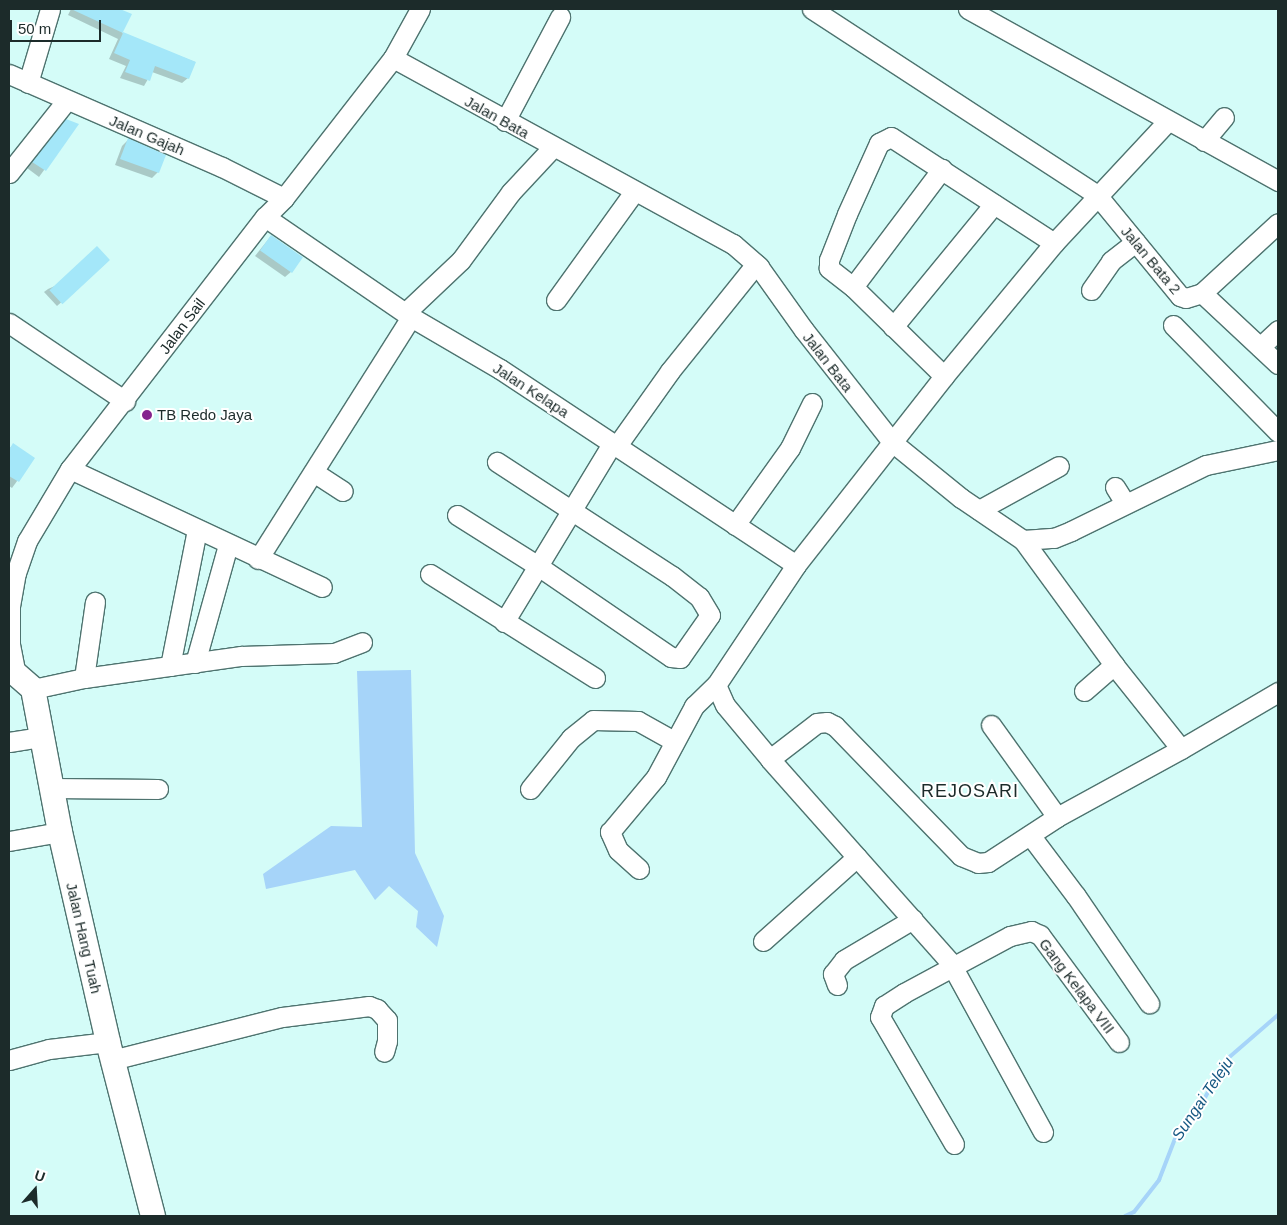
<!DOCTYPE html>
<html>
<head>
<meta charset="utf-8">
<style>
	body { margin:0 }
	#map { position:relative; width:1287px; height:1225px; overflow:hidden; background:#d4fcf8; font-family:Helvetica,sans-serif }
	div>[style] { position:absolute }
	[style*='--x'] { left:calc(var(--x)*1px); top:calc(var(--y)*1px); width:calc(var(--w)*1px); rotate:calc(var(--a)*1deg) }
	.water>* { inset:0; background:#a6d4f9 }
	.shadow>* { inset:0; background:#0003 }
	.stream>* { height:4px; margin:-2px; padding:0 2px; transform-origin:2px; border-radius:2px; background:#a6d4f9 }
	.building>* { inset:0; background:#a4e7f9; transform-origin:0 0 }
	.roads { filter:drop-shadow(1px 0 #4e736f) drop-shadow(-1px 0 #4e736f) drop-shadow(0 1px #4e736f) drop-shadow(0 -1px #4e736f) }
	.minor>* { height:19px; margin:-9.5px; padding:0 9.5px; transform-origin:9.5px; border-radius:9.5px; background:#fff }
	.major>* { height:24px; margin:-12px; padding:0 12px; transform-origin:12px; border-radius:12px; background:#fff }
	.dots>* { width:14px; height:14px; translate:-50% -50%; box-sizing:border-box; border:2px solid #fff; border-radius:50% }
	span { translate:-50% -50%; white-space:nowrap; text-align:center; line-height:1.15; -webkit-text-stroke:4px #fff; paint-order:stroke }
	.street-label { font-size:15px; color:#1c2b2a }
	.poi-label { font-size:15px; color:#1c2b2a }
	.left { translate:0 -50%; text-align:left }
	.water-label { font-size:16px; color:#165883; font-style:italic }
	.quarter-label { font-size:18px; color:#1c2b2a; letter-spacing:1px }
	.frame { position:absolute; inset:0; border:10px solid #1c2b2a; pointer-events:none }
	.north { position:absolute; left:10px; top:1165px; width:50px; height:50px; -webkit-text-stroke:4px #fff; paint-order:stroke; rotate:19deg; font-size:14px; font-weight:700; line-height:20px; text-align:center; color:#1c2b2a }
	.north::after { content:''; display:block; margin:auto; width:18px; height:22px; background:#1c2b2a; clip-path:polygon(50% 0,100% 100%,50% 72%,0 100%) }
	.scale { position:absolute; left:10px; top:20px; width:91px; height:22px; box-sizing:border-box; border:2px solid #1c2b2a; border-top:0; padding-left:6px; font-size:15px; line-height:18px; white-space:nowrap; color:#1c2b2a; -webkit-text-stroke:4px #fff; paint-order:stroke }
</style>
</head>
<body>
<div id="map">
	<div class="water">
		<div style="clip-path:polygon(411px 670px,415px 853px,444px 916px,437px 947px,416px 927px,418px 911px,389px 886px,375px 900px,355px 870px,266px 889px,263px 874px,331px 826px,362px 827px,357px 671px)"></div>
	</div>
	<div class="shadow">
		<div style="clip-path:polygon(71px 9px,117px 9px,130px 14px,122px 33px,195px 62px,188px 78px,182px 83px,152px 72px,144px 86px,120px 78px,126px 66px,109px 59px,118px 39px,68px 15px)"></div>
		<div style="clip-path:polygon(77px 125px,39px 177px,27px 168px,60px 127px)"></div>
		<div style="clip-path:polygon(128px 140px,158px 172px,152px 178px,115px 165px,122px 146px)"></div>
		<div style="clip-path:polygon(271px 236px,292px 271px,285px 277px,255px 256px)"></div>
		<div style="clip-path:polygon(105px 264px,57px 306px,44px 292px,48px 289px)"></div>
		<div style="clip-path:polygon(13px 445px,34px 458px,12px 488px,9px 486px,9px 449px)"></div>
	</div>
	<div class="stream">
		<div style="--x:1125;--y:1216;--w:10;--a:-24"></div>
		<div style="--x:1134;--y:1212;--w:41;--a:-52"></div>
		<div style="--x:1159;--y:1180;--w:53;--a:-68.8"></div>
		<div style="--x:1178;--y:1131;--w:19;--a:-39"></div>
		<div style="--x:1193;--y:1119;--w:68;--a:-60.8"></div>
		<div style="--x:1226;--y:1060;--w:69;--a:-40.9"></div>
	</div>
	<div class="building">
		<div style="clip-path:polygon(71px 9px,120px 9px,132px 14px,123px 32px,196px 62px,189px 79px,155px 66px,150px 81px,125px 72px,130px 60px,114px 53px,123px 33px)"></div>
		<div style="clip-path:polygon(66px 119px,79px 124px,46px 171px,32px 162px)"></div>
		<div style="clip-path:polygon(128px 138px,166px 155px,159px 173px,120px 159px)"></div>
		<div style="left:271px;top:235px;width:39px;height:19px;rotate:35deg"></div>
		<div style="left:97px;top:246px;width:19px;height:65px;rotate:47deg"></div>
		<div style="clip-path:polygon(13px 443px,35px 458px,19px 482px,9px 476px,9px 450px)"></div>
	</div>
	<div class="roads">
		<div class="minor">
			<div style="--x:812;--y:9;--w:340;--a:33.1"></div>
			<div style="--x:1097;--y:195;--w:131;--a:50.6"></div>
			<div style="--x:1180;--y:296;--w:6;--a:18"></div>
			<div style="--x:1186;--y:298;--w:17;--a:-17"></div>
			<div style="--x:1202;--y:293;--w:104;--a:43.1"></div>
			<div style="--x:968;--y:9;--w:355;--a:29"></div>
			<div style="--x:393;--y:58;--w:388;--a:28.7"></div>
			<div style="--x:733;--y:244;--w:35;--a:41"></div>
			<div style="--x:759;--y:267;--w:77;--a:54.5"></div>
			<div style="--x:804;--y:330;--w:142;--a:51.8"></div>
			<div style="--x:892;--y:442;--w:89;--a:39.1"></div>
			<div style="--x:961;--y:498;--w:75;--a:34.1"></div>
			<div style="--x:1023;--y:540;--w:31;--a:-4"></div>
			<div style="--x:1054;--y:538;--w:18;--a:-22"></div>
			<div style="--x:1071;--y:531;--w:150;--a:-26.1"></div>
			<div style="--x:1206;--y:465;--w:74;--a:-11.8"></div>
			<div style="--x:9;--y:74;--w:232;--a:23.6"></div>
			<div style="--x:222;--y:167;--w:69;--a:26.6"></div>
			<div style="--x:28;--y:83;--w:77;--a:-73.4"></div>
			<div style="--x:505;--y:121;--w:118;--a:-62.1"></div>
			<div style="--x:1204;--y:141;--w:31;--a:-50"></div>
			<div style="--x:9;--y:173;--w:92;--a:-51.6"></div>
			<div style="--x:265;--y:217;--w:177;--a:34.4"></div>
			<div style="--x:411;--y:317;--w:103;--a:30.3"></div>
			<div style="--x:500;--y:369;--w:355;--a:33.5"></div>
			<div style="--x:853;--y:287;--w:148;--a:-53"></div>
			<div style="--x:1091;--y:290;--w:35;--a:-55"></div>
			<div style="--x:1111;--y:261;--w:31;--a:-38"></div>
			<div style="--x:1202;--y:293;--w:103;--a:-42.6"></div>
			<div style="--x:556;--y:300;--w:133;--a:-54.2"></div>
			<div style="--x:405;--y:313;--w:77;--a:-43.4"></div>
			<div style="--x:461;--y:260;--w:84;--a:-53.7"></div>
			<div style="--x:511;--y:192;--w:62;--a:-47"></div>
			<div style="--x:9;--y:323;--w:140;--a:33.9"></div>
			<div style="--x:1173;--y:325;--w:150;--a:45.5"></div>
			<div style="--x:893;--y:327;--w:159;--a:-50.6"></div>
			<div style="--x:1260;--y:347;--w:25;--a:-43"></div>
			<div style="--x:944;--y:376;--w:127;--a:-135.6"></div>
			<div style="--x:853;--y:287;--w:31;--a:-142"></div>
			<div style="--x:829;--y:268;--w:8;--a:-90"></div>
			<div style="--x:829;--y:260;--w:49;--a:-68.6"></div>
			<div style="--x:847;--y:214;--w:78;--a:-65.7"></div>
			<div style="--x:879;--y:143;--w:13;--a:-27"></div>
			<div style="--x:891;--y:137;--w:194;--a:33"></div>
			<div style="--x:616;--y:447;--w:93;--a:-54.6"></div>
			<div style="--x:670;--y:371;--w:137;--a:-51.2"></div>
			<div style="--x:70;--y:469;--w:278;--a:25.1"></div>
			<div style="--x:315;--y:473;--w:33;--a:33"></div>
			<div style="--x:1115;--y:487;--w:19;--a:58"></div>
			<div style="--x:979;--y:510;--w:91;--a:-28.8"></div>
			<div style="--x:457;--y:515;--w:96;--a:32.2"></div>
			<div style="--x:538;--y:566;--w:161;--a:34.4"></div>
			<div style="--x:671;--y:657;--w:9;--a:6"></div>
			<div style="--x:680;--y:658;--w:52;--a:-55.1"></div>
			<div style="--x:710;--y:615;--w:21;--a:-121"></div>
			<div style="--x:699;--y:597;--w:34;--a:-142"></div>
			<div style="--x:672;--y:576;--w:209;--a:-146.9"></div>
			<div style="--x:735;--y:525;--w:95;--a:-54.5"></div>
			<div style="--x:790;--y:448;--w:50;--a:-63.9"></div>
			<div style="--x:1023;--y:540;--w:155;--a:53.9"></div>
			<div style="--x:1114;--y:665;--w:107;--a:51.4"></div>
			<div style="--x:258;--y:559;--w:286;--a:-57.7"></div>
			<div style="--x:430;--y:574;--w:195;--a:32.2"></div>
			<div style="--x:504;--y:622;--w:208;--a:-58.8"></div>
			<div style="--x:195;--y:663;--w:123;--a:-74.4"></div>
			<div style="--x:170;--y:666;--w:139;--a:-78.8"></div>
			<div style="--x:15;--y:670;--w:26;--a:-101"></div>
			<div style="--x:10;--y:644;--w:38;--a:-90"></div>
			<div style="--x:10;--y:606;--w:34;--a:-80"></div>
			<div style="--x:16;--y:573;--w:34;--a:-71"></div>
			<div style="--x:27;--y:541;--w:84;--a:-59.2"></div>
			<div style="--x:70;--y:469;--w:319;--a:-52.3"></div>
			<div style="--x:265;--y:217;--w:27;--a:-45"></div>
			<div style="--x:284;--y:198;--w:177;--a:-52.1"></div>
			<div style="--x:393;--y:58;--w:56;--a:-61.1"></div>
			<div style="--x:84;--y:678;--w:77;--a:-81.8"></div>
			<div style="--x:33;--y:689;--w:52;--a:-12.2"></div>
			<div style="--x:84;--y:678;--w:159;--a:-8"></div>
			<div style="--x:241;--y:656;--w:93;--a:-1.8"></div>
			<div style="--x:334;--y:653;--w:30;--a:-21"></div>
			<div style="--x:1084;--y:691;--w:40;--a:-41"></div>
			<div style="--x:991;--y:725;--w:113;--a:54.3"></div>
			<div style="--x:9;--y:742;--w:33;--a:-9"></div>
			<div style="--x:770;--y:759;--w:59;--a:-37.5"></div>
			<div style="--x:817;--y:723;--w:10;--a:-6"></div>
			<div style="--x:827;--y:722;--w:9;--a:27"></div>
			<div style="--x:835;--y:726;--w:181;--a:45.9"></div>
			<div style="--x:961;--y:856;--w:18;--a:22"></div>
			<div style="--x:978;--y:863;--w:10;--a:-6"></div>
			<div style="--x:988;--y:862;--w:82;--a:-33.1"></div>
			<div style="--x:1057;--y:817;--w:141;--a:-28.7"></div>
			<div style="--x:1181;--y:749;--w:113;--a:-30.4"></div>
			<div style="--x:51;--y:788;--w:107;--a:0.5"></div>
			<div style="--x:530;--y:789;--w:65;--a:-51.2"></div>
			<div style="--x:571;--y:738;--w:28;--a:-39"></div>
			<div style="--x:593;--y:720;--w:45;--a:1.3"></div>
			<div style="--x:638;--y:721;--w:41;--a:29.1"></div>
			<div style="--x:1030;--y:835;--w:76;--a:53"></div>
			<div style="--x:1076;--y:896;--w:130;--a:55.7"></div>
			<div style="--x:9;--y:841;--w:52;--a:-10"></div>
			<div style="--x:639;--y:869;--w:28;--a:-138"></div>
			<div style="--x:618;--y:850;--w:20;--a:-114"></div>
			<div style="--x:610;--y:832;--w:72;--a:-50.1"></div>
			<div style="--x:656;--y:777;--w:81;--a:-61.8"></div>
			<div style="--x:694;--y:706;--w:30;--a:-44"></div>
			<div style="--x:763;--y:941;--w:126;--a:-41.8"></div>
			<div style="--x:837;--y:985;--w:12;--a:-110"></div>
			<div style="--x:833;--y:974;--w:18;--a:-52"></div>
			<div style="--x:844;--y:960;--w:80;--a:-30.7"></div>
			<div style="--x:9;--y:1060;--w:41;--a:-15.4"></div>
			<div style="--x:49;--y:1049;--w:59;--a:-6.8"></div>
			<div style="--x:112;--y:1060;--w:175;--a:-14.2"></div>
			<div style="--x:282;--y:1017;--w:88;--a:-7.2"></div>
			<div style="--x:369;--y:1006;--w:9;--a:21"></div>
			<div style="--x:377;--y:1009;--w:15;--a:48"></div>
			<div style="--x:387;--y:1020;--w:21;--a:90"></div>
			<div style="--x:387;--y:1041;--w:11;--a:105"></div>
			<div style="--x:1043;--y:1132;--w:194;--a:-118.7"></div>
			<div style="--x:950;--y:962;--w:271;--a:-131.6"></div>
			<div style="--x:770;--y:759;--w:70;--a:-129.8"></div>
			<div style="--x:725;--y:705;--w:22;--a:-114"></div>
			<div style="--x:716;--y:685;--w:144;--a:-56.3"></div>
			<div style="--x:796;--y:565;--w:240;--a:-51.9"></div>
			<div style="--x:944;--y:376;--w:173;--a:-50.4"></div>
			<div style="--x:1054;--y:243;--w:166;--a:-47"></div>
			<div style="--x:954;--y:1144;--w:147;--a:-120.2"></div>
			<div style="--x:880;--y:1017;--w:12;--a:-70"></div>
			<div style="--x:884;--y:1006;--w:24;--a:-33"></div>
			<div style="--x:904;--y:993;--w:120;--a:-28.3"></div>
			<div style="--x:1010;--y:936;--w:22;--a:-13"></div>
			<div style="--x:1031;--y:931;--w:10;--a:24"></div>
			<div style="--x:1040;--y:935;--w:133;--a:53.6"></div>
		</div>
		<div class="major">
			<div style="--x:9;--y:668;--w:32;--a:41"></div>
			<div style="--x:33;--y:689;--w:146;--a:79.3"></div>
			<div style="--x:60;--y:832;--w:215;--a:77.1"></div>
			<div style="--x:108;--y:1042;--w:180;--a:75.5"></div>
		</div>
	</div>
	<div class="dots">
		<div style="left:147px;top:415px;background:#84238d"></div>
	</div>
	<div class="street-label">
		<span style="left:497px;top:117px;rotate:29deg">Jalan Bata</span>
		<span style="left:147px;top:135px;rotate:23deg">Jalan Gajah</span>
		<span style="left:1151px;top:260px;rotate:50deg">Jalan Bata 2</span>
		<span style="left:182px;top:326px;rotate:-53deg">Jalan Sail</span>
		<span style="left:828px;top:362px;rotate:52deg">Jalan Bata</span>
		<span style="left:531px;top:390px;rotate:33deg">Jalan Kelapa</span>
		<span style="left:84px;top:938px;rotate:77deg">Jalan Hang Tuah</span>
		<span style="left:1077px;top:986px;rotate:53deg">Gang Kelapa VIII</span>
	</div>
	<div class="poi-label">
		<span class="left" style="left:157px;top:415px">TB Redo Jaya</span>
	</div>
	<div class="water-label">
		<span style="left:1203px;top:1099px;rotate:-56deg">Sungai Teleju</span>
	</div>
	<div class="quarter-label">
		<span style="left:970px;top:791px">REJOSARI</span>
	</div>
	<div class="frame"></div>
	<div class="north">U</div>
	<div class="scale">50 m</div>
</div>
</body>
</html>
